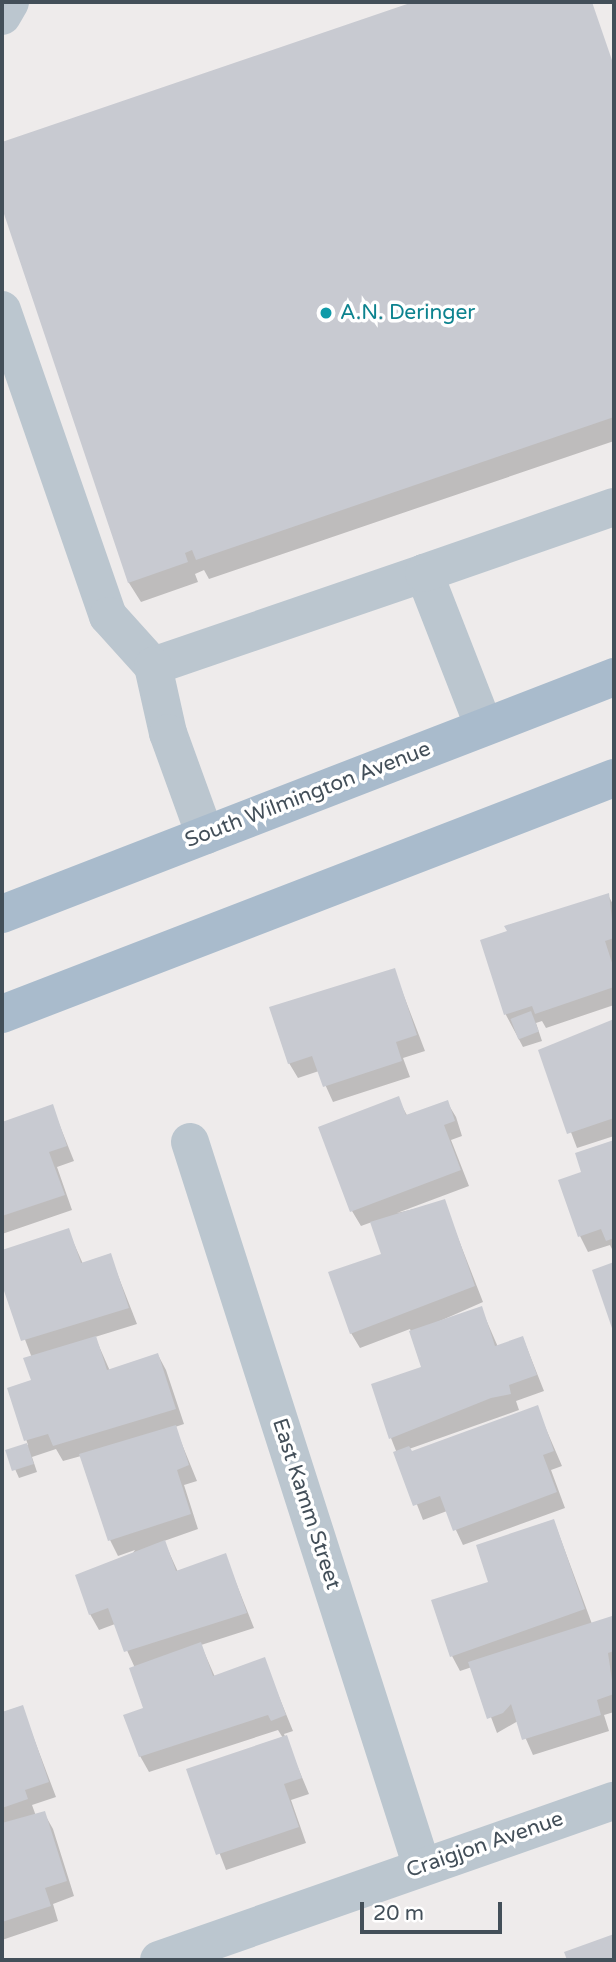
<!DOCTYPE html>
<html>
<head>
<meta charset="utf-8">
<style>
	body { margin:0 }
	#map { position:relative; width:616px; height:1962px; overflow:hidden; background:#eeebeb; font-family:"Varela Round",sans-serif }
	div>[style] { position:absolute }
	[style*='--x'] { left:calc(var(--x)*1px); top:calc(var(--y)*1px); width:calc(var(--w)*1px); rotate:calc(var(--a)*1deg) }
	.shadow>* { inset:0; background:#0003 }
	.building>* { inset:0; background:#c8cad1; transform-origin:0 0 }
	.minor>* { height:38px; margin:-19px; padding:0 19px; transform-origin:19px; border-radius:19px; background:#bbc6cf }
	.major>* { height:38px; margin:-19px; padding:0 19px; transform-origin:19px; border-radius:19px; background:#a9bbcc }
	.dots>* { width:19px; height:19px; translate:-50% -50%; box-sizing:border-box; border:4px solid #fff; border-radius:50% }
	span { translate:-50% -50%; white-space:nowrap; text-align:center; line-height:1.15; -webkit-text-stroke:7px #fff; paint-order:stroke }
	.culture-label { font-size:21px; color:#0d838f }
	.left { translate:0 -50%; text-align:left }
	.street-label { font-size:21px; color:#434f59 }
	.frame { position:absolute; inset:0; border:4px solid #434f59; pointer-events:none }
	.scale { position:absolute; left:360px; top:1902px; width:142px; height:32px; box-sizing:border-box; border:4px solid #434f59; border-top:0; padding-left:9px; font-size:21px; line-height:24px; white-space:nowrap; color:#434f59; -webkit-text-stroke:5px #fff; paint-order:stroke }
</style>
</head>
<body>
<div id="map">
	<div class="shadow">
		<div style="clip-path:polygon(418px 2px,590px 2px,614px 71px,614px 441px,209px 579px,204px 570px,195px 574px,198px 582px,141px 602px,129px 583px,2px 203px,2px 144px)"></div>
		<div style="clip-path:polygon(608px 895px,614px 906px,614px 1005px,546px 1028px,542px 1021px,536px 1023px,542px 1041px,523px 1047px,506px 1015px,482px 941px)"></div>
		<div style="clip-path:polygon(394px 970px,425px 1051px,403px 1058px,410px 1077px,333px 1102px,319px 1071px,298px 1078px,289px 1063px)"></div>
		<div style="clip-path:polygon(614px 1021px,614px 1136px,577px 1148px,540px 1051px)"></div>
		<div style="clip-path:polygon(398px 1099px,408px 1117px,447px 1102px,456px 1117px,462px 1136px,451px 1140px,469px 1186px,397px 1213px,444px 1202px,483px 1302px,424px 1328px,481px 1308px,498px 1347px,523px 1338px,544px 1391px,516px 1401px,519px 1410px,409px 1449px,412px 1453px,537px 1408px,562px 1466px,551px 1470px,565px 1508px,463px 1545px,447px 1511px,423px 1520px,391px 1438px,424px 1368px,410px 1329px,360px 1348px,351px 1333px,383px 1255px,372px 1222px,361px 1226px,352px 1211px)"></div>
		<div style="clip-path:polygon(52px 1106px,74px 1161px,57px 1167px,72px 1210px,2px 1234px,2px 1124px)"></div>
		<div style="clip-path:polygon(614px 1142px,614px 1253px,610px 1245px,588px 1252px,580px 1236px,583px 1173px,577px 1155px)"></div>
		<div style="clip-path:polygon(68px 1230px,83px 1264px,110px 1255px,137px 1324px,95px 1337px,110px 1371px,158px 1355px,166px 1370px,184px 1424px,175px 1427px,197px 1481px,184px 1485px,198px 1529px,164px 1541px,178px 1572px,225px 1555px,254px 1628px,201px 1645px,215px 1677px,264px 1660px,293px 1731px,284px 1734px,309px 1794px,291px 1800px,306px 1843px,226px 1870px,188px 1771px,283px 1738px,278px 1730px,149px 1772px,140px 1756px,145px 1709px,135px 1668px,115px 1624px,99px 1630px,90px 1614px,135px 1550px,118px 1556px,110px 1540px,81px 1456px,63px 1461px,56px 1449px,32px 1457px,37px 1472px,19px 1478px,7px 1451px,28px 1445px,9px 1389px,33px 1381px,32px 1358px,2px 1279px,2px 1252px)"></div>
		<div style="clip-path:polygon(554px 1521px,592px 1624px,611px 1618px,614px 1623px,614px 1712px,604px 1715px,609px 1731px,533px 1755px,518px 1721px,497px 1733px,472px 1667px,460px 1671px,452px 1656px,490px 1583px)"></div>
		<div style="clip-path:polygon(22px 1707px,56px 1797px,32px 1805px,36px 1816px,44px 1813px,53px 1829px,74px 1896px,53px 1904px,58px 1921px,2px 1940px,2px 1714px)"></div>
	</div>
	<div class="building">
		<div style="clip-path:polygon(413px 2px,592px 2px,614px 66px,614px 417px,196px 560px,192px 550px,185px 553px,188px 562px,128px 583px,2px 208px,2px 142px)"></div>
		<div style="clip-path:polygon(609px 893px,614px 938px,605px 941px,614px 969px,614px 987px,535px 1014px,532px 1006px,504px 1015px,480px 940px,507px 931px,504px 926px)"></div>
		<div style="clip-path:polygon(395px 968px,417px 1035px,396px 1042px,402px 1061px,323px 1087px,312px 1056px,288px 1064px,269px 1007px)"></div>
		<div style="left:531px;top:1011px;width:22px;height:22px;rotate:69deg"></div>
		<div style="clip-path:polygon(614px 1019px,614px 1118px,567px 1134px,538px 1050px)"></div>
		<div style="clip-path:polygon(399px 1096px,406px 1115px,448px 1100px,455px 1121px,444px 1125px,461px 1170px,350px 1212px,318px 1127px)"></div>
		<div style="clip-path:polygon(53px 1104px,67px 1146px,49px 1152px,65px 1195px,2px 1216px,2px 1122px)"></div>
		<div style="clip-path:polygon(614px 1140px,614px 1238px,606px 1241px,601px 1229px,578px 1237px,558px 1180px,581px 1172px,575px 1153px)"></div>
		<div style="clip-path:polygon(445px 1199px,475px 1286px,350px 1334px,328px 1272px,381px 1254px,370px 1222px)"></div>
		<div style="clip-path:polygon(69px 1228px,81px 1263px,111px 1253px,129px 1308px,21px 1341px,2px 1285px,2px 1250px)"></div>
		<div style="clip-path:polygon(614px 1262px,614px 1334px,592px 1270px)"></div>
		<div style="clip-path:polygon(482px 1306px,495px 1346px,523px 1336px,537px 1375px,509px 1385px,511px 1394px,491px 1398px,389px 1439px,371px 1384px,421px 1367px,409px 1331px)"></div>
		<div style="clip-path:polygon(96px 1336px,107px 1370px,158px 1353px,176px 1409px,53px 1446px,48px 1434px,24px 1441px,7px 1388px,31px 1380px,23px 1358px)"></div>
		<div style="clip-path:polygon(538px 1405px,554px 1451px,543px 1455px,557px 1492px,453px 1531px,440px 1496px,413px 1506px,393px 1452px,409px 1446px,412px 1451px)"></div>
		<div style="clip-path:polygon(176px 1425px,189px 1465px,177px 1470px,191px 1514px,108px 1541px,79px 1454px)"></div>
		<div style="left:27px;top:1443px;width:22px;height:23px;rotate:72deg"></div>
		<div style="clip-path:polygon(554px 1519px,585px 1609px,450px 1657px,431px 1600px,488px 1582px,476px 1545px)"></div>
		<div style="clip-path:polygon(165px 1540px,176px 1571px,226px 1553px,247px 1613px,124px 1652px,108px 1608px,89px 1615px,75px 1575px)"></div>
		<div style="clip-path:polygon(612px 1616px,614px 1651px,608px 1653px,614px 1694px,597px 1700px,601px 1715px,522px 1740px,511px 1704px,503px 1713px,487px 1719px,468px 1662px)"></div>
		<div style="clip-path:polygon(201px 1642px,213px 1676px,265px 1657px,286px 1715px,271px 1721px,268px 1715px,139px 1757px,123px 1715px,143px 1708px,129px 1668px)"></div>
		<div style="clip-path:polygon(23px 1705px,49px 1782px,25px 1790px,28px 1799px,2px 1808px,2px 1712px)"></div>
		<div style="clip-path:polygon(287px 1735px,302px 1778px,284px 1784px,299px 1827px,216px 1855px,186px 1769px)"></div>
		<div style="clip-path:polygon(45px 1811px,67px 1881px,45px 1888px,51px 1906px,2px 1922px,2px 1823px)"></div>
		<div style="clip-path:polygon(614px 1934px,614px 1960px,567px 1960px,564px 1952px)"></div>
	</div>
	<div class="minor">
		<div style="--x:2;--y:16;--w:16;--a:-60"></div>
		<div style="--x:2;--y:310;--w:324;--a:70.9"></div>
		<div style="--x:108;--y:616;--w:67;--a:48"></div>
		<div style="--x:153;--y:666;--w:287;--a:-18.9"></div>
		<div style="--x:424;--y:573;--w:165;--a:68.7"></div>
		<div style="--x:424;--y:573;--w:201;--a:-19.2"></div>
		<div style="--x:153;--y:666;--w:69;--a:77.4"></div>
		<div style="--x:168;--y:733;--w:109;--a:70.1"></div>
		<div style="--x:190;--y:1142;--w:761;--a:72.26"></div>
		<div style="--x:159;--y:1960;--w:482;--a:-19.3"></div>
	</div>
	<div class="major">
		<div style="--x:2;--y:914;--w:656;--a:-21.17"></div>
		<div style="--x:2;--y:1014;--w:656;--a:-21.09"></div>
	</div>
	<div class="dots">
		<div style="left:326px;top:313px;background:#0f9aa8"></div>
	</div>
	<div class="culture-label">
		<span class="left" style="left:340px;top:313px">A.N. Deringer</span>
	</div>
	<div class="street-label">
		<span style="left:308px;top:795px;rotate:-21deg">South Wilmington Avenue</span>
		<span style="left:306px;top:1504px;rotate:72deg">East Kamm Street</span>
		<span style="left:485px;top:1845px;rotate:-19deg">Craigjon Avenue</span>
	</div>
	<div class="frame"></div>
	<div class="scale">20 m</div>
</div>
</body>
</html>
